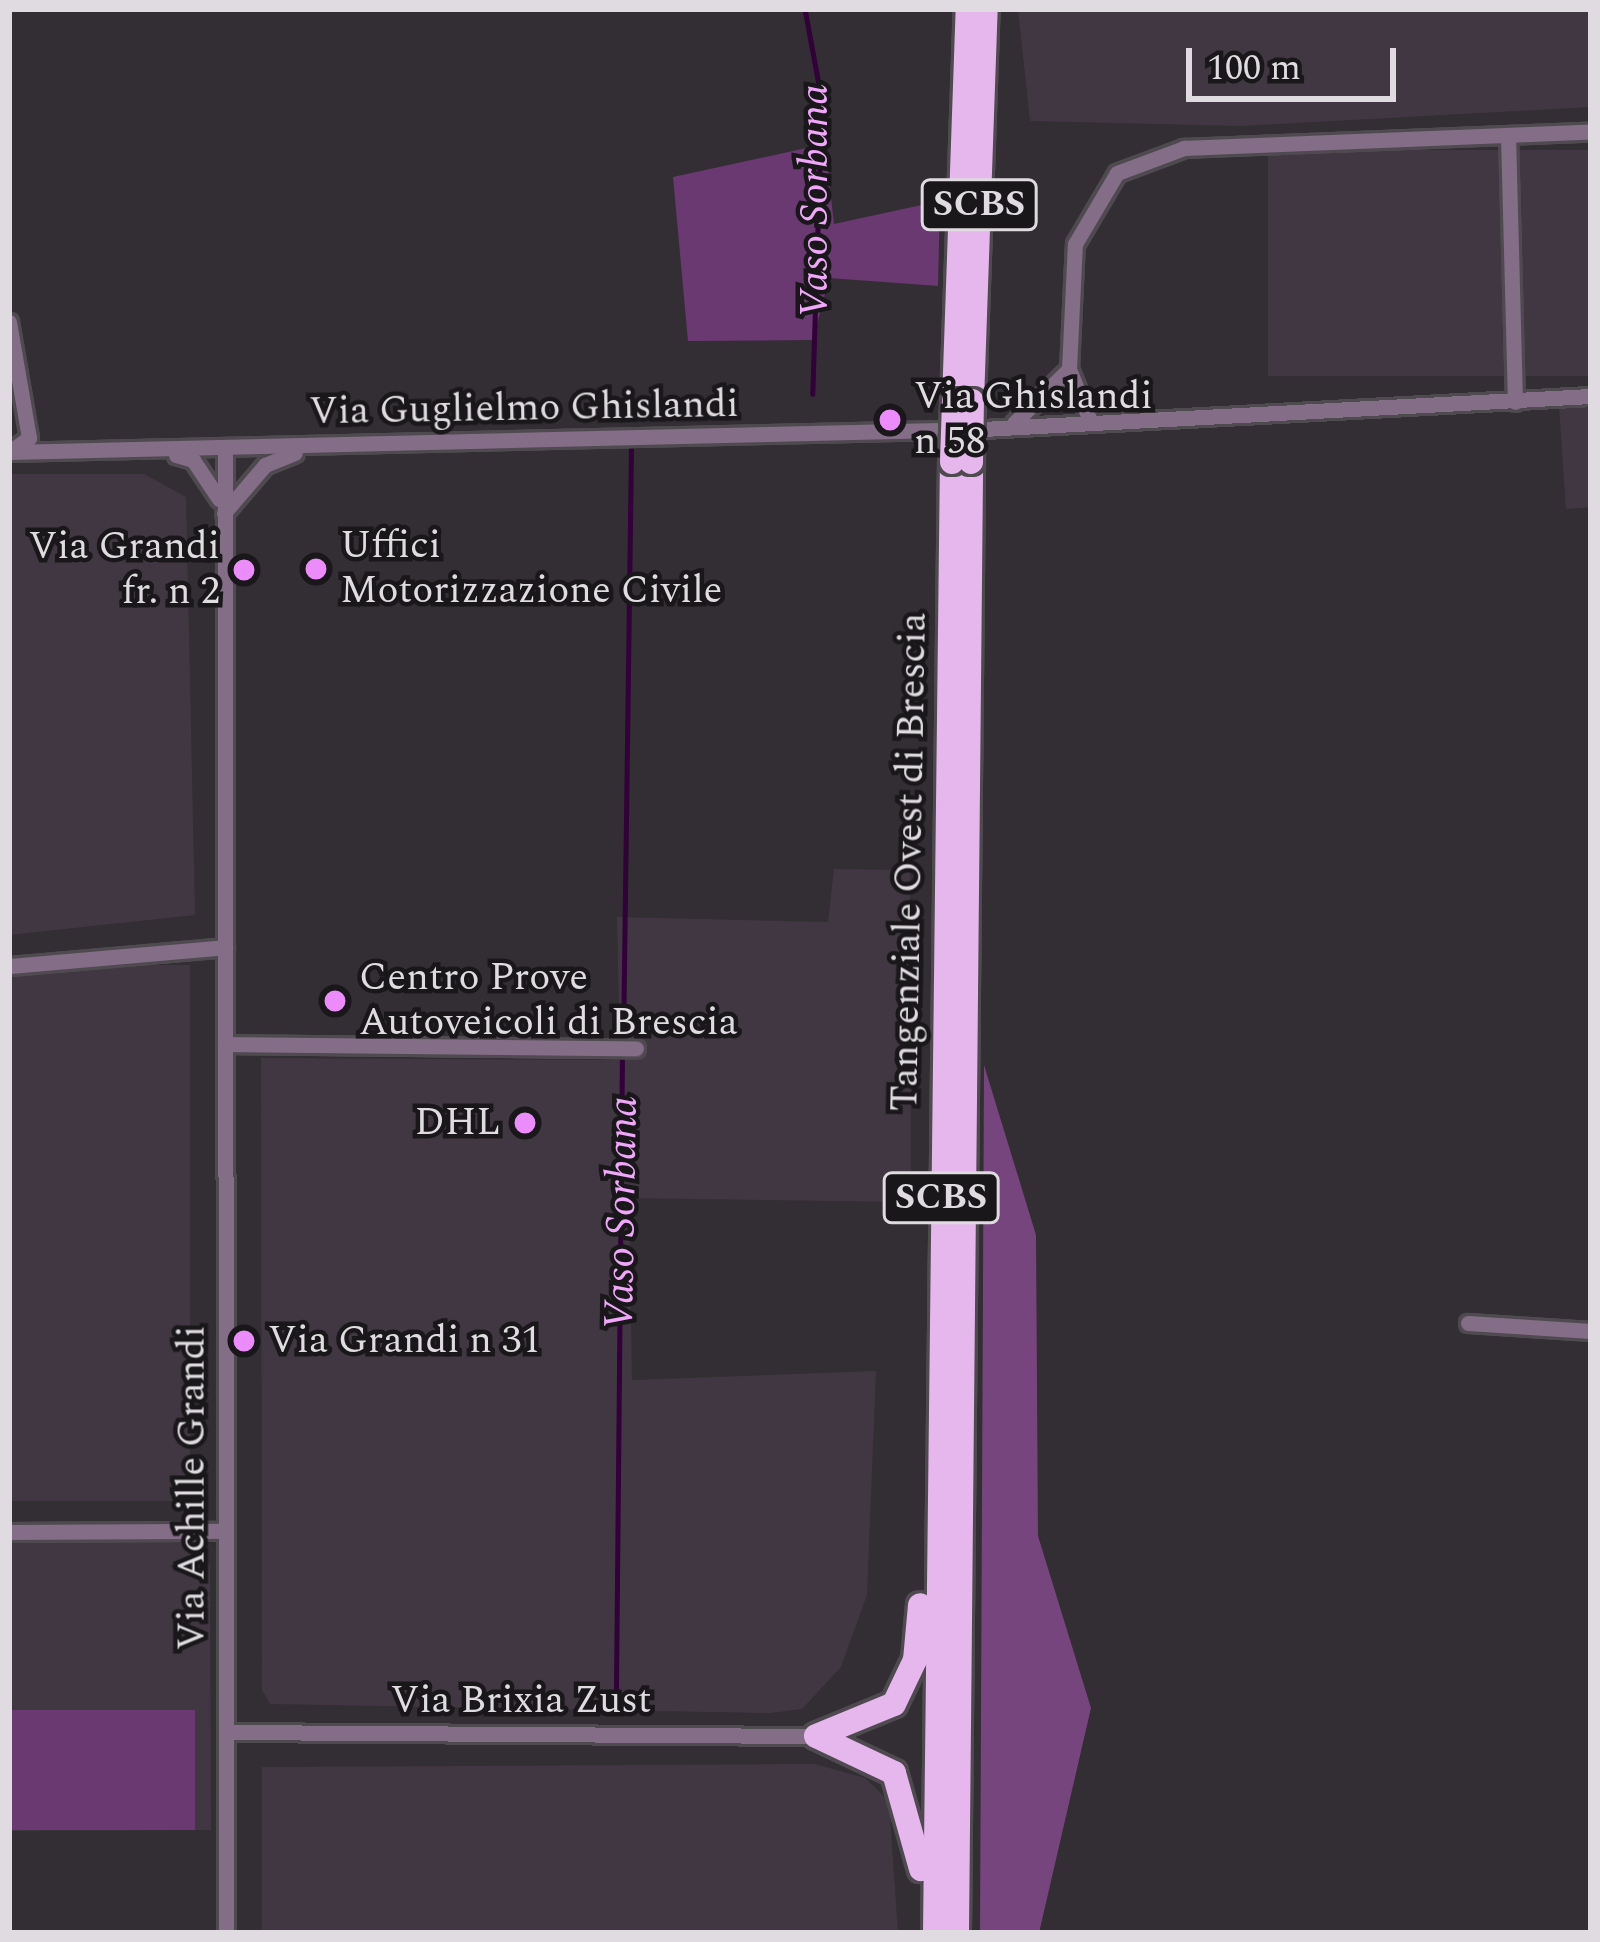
<!DOCTYPE html>
<html>
<head>
<meta charset="utf-8">
<style>
	body { margin:0 }
	#map { position:relative; width:1600px; height:1942px; overflow:hidden; background:#332d34; font-family:Spectral,serif }
	div>[style] { position:absolute }
	[style*='--x'] { left:calc(var(--x)*1px); top:calc(var(--y)*1px); width:calc(var(--w)*1px); rotate:calc(var(--a)*1deg) }
	.built>* { inset:0; background:#413742; transform-origin:0 0 }
	.green>* { inset:0; background:#6a3971; transform-origin:0 0 }
	.forest>* { inset:0; background:#77457e }
	.stream>* { height:4.5px; margin:-2.25px; padding:0 2.25px; transform-origin:2.25px; border-radius:2.25px; background:#320139 }
	.roads { filter:drop-shadow(3px 0 #4f4950) drop-shadow(-3px 0 #4f4950) drop-shadow(0 3px #4f4950) drop-shadow(0 -3px #4f4950) }
	.minor>* { height:15px; margin:-7.5px; padding:0 7.5px; transform-origin:7.5px; border-radius:7.5px; background:#846d87 }
	.trunk>* { height:24px; margin:-12px; padding:0 12px; transform-origin:12px; border-radius:12px; background:#e6b7ec }
	.bridges { filter:drop-shadow(3px 0 #4f4950) drop-shadow(-3px 0 #4f4950) drop-shadow(0 3px #4f4950) drop-shadow(0 -3px #4f4950) }
	.trunk-bridge>* { height:24px; margin:-12px; padding:0 12px; transform-origin:12px; border-radius:12px; background:#e6b7ec }
	.dots>* { width:33px; height:33px; translate:-50% -50%; box-sizing:border-box; border:6px solid #19171a; border-radius:50% }
	span { translate:-50% -50%; white-space:nowrap; text-align:center; line-height:1.15; -webkit-text-stroke:9px #19171a; paint-order:stroke }
	.shield-label span { padding:3px 9px; background:#19171a; border:3px solid; border-radius:9px; -webkit-text-stroke-width:0 }
	.shield-label { font-size:36px; color:#dfdbe0; font-weight:700 }
	.poi-label { font-size:39px; color:#dfdbe0 }
	.left { translate:0 -50%; text-align:left }
	.right { translate:-100% -50%; text-align:right }
	.street-label { font-size:39px; color:#dfdbe0 }
	.water-label { font-size:42px; color:#f0a7fa; font-style:italic }
	.frame { position:absolute; inset:0; border:12px solid #dfdbe0; pointer-events:none }
	.scale { position:absolute; left:1186px; top:48px; width:210px; height:54px; box-sizing:border-box; border:6px solid #dfdbe0; border-top:0; padding-left:15px; font-size:36px; line-height:42px; white-space:nowrap; color:#dfdbe0; -webkit-text-stroke:9px #19171a; paint-order:stroke }
</style>
</head>
<body>
<div id="map">
	<div class="built">
		<div style="clip-path:polygon(1018px 9px,1591px 9px,1591px 107px,1240px 126px,1030px 121px)"></div>
		<div style="left:1591px;top:150px;width:226px;height:323px;rotate:90deg"></div>
		<div style="clip-path:polygon(1591px 405px,1591px 507px,1566px 509px,1559px 407px)"></div>
		<div style="clip-path:polygon(9px 474px,144px 474px,186px 497px,195px 915px,9px 935px)"></div>
		<div style="clip-path:polygon(834px 869px,910px 870px,911px 1202px,629px 1198px,632px 1380px,876px 1371px,867px 1595px,841px 1667px,802px 1709px,770px 1713px,270px 1704px,262px 1690px,261px 1058px,620px 1060px,617px 917px,828px 922px)"></div>
		<div style="left:190px;top:965px;width:536px;height:182px;rotate:90deg"></div>
		<div style="clip-path:polygon(9px 1542px,189px 1542px,210px 1565px,211px 1830px,9px 1831px)"></div>
		<div style="clip-path:polygon(815px 1764px,865px 1778px,889px 1801px,898px 1933px,262px 1933px,262px 1767px)"></div>
	</div>
	<div class="green">
		<div style="clip-path:polygon(825px 144px,834px 224px,940px 201px,938px 286px,829px 278px,813px 340px,688px 341px,673px 177px)"></div>
		<div style="left:195px;top:1710px;width:120px;height:186px;rotate:90deg"></div>
	</div>
	<div class="forest">
		<div style="clip-path:polygon(984px 1065px,1036px 1235px,1038px 1536px,1091px 1708px,1039px 1933px,980px 1933px)"></div>
	</div>
	<div class="stream">
		<div style="--x:805;--y:9;--w:94;--a:79.5"></div>
		<div style="--x:822;--y:101;--w:293;--a:91.8"></div>
		<div style="--x:623;--y:1043;--w:594;--a:-89.23"></div>
		<div style="--x:616;--y:1689;--w:635;--a:-89.46"></div>
	</div>
	<div class="roads">
		<div class="minor">
			<div style="--x:1508;--y:135;--w:267;--a:88.5"></div>
			<div style="--x:9;--y:322;--w:118;--a:80.2"></div>
			<div style="--x:29;--y:438;--w:21;--a:145"></div>
			<div style="--x:1014;--y:423;--w:77;--a:-44.5"></div>
			<div style="--x:1091;--y:423;--w:58;--a:-112.2"></div>
			<div style="--x:1069;--y:369;--w:125;--a:-87.3"></div>
			<div style="--x:1075;--y:244;--w:82;--a:-59.4"></div>
			<div style="--x:1117;--y:173;--w:72;--a:-20.5"></div>
			<div style="--x:1184;--y:148;--w:407;--a:-2.3"></div>
			<div style="--x:983;--y:429;--w:609;--a:-3.11"></div>
			<div style="--x:225;--y:450;--w:1483;--a:89.96"></div>
			<div style="--x:9;--y:452;--w:930;--a:-1.36"></div>
			<div style="--x:176;--y:455;--w:18;--a:16"></div>
			<div style="--x:193;--y:460;--w:47;--a:56.3"></div>
			<div style="--x:224;--y:513;--w:63;--a:-49.5"></div>
			<div style="--x:265;--y:465;--w:32;--a:-22"></div>
			<div style="--x:9;--y:966;--w:217;--a:-5"></div>
			<div style="--x:225;--y:1044;--w:411;--a:0.6"></div>
			<div style="--x:1468;--y:1323;--w:123;--a:3.7"></div>
			<div style="--x:9;--y:1532;--w:217;--a:-0.3"></div>
			<div style="--x:226;--y:1732;--w:590;--a:0.39"></div>
		</div>
		<div class="trunk">
			<div style="--x:954;--y:401;--w:392;--a:-88"></div>
			<div style="--x:972;--y:401;--w:392;--a:-88"></div>
			<div style="--x:816;--y:1736;--w:84;--a:-22.3"></div>
			<div style="--x:894;--y:1704;--w:49;--a:-64.5"></div>
			<div style="--x:915;--y:1660;--w:55;--a:-84.8"></div>
			<div style="--x:818;--y:1737;--w:84;--a:25.3"></div>
			<div style="--x:894;--y:1773;--w:100;--a:74.3"></div>
			<div style="--x:935;--y:1933;--w:1471;--a:-89.34"></div>
			<div style="--x:957;--y:1933;--w:1471;--a:-89.45"></div>
		</div>
	</div>
	<div class="bridges">
		<div class="trunk-bridge">
			<div style="--x:952;--y:462;--w:61;--a:-88.1"></div>
			<div style="--x:971;--y:462;--w:61;--a:-89.1"></div>
		</div>
	</div>
	<div class="dots">
		<div style="left:890px;top:420px;background:#ec8cfa"></div>
		<div style="left:316px;top:569px;background:#ec8cfa"></div>
		<div style="left:244px;top:570px;background:#ec8cfa"></div>
		<div style="left:335px;top:1001px;background:#ec8cfa"></div>
		<div style="left:525px;top:1123px;background:#ec8cfa"></div>
		<div style="left:244px;top:1341px;background:#ec8cfa"></div>
	</div>
	<div class="shield-label">
		<span style="left:979px;top:205px">SCBS</span>
		<span style="left:941px;top:1198px">SCBS</span>
	</div>
	<div class="poi-label">
		<span class="left" style="left:914px;top:420px">Via Ghislandi<br>n 58</span>
		<span class="left" style="left:340px;top:569px">Uffici<br>Motorizzazione Civile</span>
		<span class="right" style="left:220px;top:570px">Via Grandi<br>fr. n 2</span>
		<span class="left" style="left:359px;top:1001px">Centro Prove<br>Autoveicoli di Brescia</span>
		<span class="right" style="left:501px;top:1123px">DHL</span>
		<span class="left" style="left:268px;top:1341px">Via Grandi n 31</span>
	</div>
	<div class="street-label">
		<span style="left:524px;top:409px;rotate:-1deg">Via Guglielmo Ghislandi</span>
		<span style="left:910px;top:862px;rotate:-89deg">Tangenziale Ovest di Brescia</span>
		<span style="left:193px;top:1488px;rotate:-90deg">Via Achille Grandi</span>
		<span style="left:521px;top:1701px">Via Brixia Zust</span>
	</div>
	<div class="water-label">
		<span style="left:815px;top:201px;rotate:-90deg">Vaso Sorbana</span>
		<span style="left:622px;top:1213px;rotate:-89deg">Vaso Sorbana</span>
	</div>
	<div class="frame"></div>
	<div class="scale">100 m</div>
</div>
</body>
</html>
